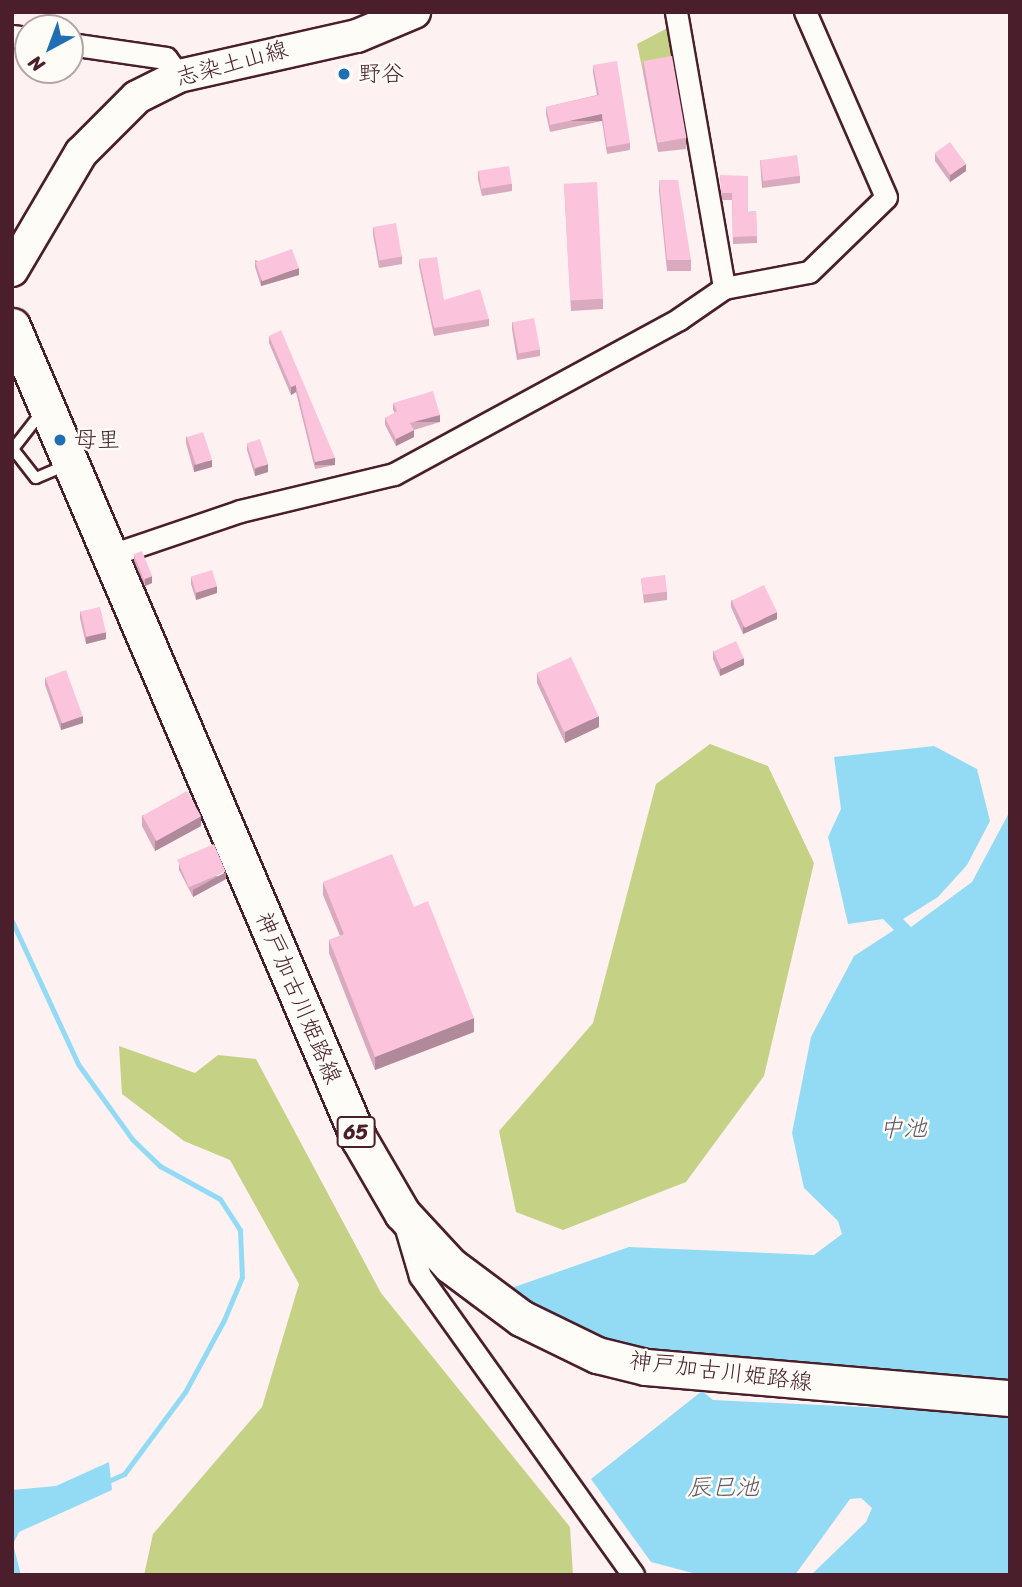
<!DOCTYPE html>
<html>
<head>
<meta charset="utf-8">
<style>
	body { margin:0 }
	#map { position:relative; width:1022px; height:1587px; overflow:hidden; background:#fdf1f2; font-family:Sriracha,"Klee One",sans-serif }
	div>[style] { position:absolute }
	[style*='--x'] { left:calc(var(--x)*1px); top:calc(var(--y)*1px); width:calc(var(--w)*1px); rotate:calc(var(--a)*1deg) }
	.green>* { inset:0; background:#c5d286 }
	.water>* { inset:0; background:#93dbf5 }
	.stream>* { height:5px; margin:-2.5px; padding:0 2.5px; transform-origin:2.5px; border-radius:2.5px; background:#93dbf5 }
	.roads { filter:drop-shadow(2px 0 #4a1f2b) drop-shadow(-2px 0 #4a1f2b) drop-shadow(0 2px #4a1f2b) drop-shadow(0 -2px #4a1f2b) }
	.service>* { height:10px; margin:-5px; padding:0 5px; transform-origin:5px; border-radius:5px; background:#fdfcf7 }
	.minor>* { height:21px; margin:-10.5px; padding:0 10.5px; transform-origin:10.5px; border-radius:10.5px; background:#fdfcf7 }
	.secondary>* { height:32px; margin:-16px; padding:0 16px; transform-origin:16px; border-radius:16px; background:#fdfcf7 }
	.primary>* { height:35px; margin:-17.5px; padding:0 17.5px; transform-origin:17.5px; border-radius:17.5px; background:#fdfcf7 }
	.wall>* { inset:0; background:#d9a9bd }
	.shaded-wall>* { inset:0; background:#b0899a; transform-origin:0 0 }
	.building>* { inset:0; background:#fcc4dc; transform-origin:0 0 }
	.dots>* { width:19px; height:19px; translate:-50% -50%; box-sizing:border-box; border:4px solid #fdfcf7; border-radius:50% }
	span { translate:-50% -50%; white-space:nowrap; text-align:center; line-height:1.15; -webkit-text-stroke:5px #fdfcf7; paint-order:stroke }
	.shield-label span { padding:2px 5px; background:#fdfcf7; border:2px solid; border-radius:5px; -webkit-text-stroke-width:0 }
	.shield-label { font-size:21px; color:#4a1f2b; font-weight:700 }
	.street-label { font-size:23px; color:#4a1f2b }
	.poi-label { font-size:23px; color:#4a1f2b }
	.left { translate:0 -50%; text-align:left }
	.water-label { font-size:24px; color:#605768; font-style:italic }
	.frame { position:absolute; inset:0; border:14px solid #4a1f2b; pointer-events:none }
	.north { position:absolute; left:14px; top:14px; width:70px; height:70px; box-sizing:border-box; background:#fdfcf7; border:2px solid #b5a4a5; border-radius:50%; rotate:221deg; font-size:19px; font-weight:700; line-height:28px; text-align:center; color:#4a1f2b }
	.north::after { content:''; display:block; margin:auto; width:24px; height:32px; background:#1f6fb2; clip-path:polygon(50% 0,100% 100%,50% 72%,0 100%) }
</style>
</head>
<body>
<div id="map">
	<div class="green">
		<div style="clip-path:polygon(679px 22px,686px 61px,643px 72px,637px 44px)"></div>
		<div style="clip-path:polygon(710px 744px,768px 766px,814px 863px,764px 1076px,686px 1182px,563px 1230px,516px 1212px,499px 1131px,593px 1023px,656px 784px)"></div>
		<div style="clip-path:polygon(119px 1046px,195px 1073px,218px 1055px,256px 1059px,381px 1293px,570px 1527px,573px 1575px,144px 1575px,153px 1534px,262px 1407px,299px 1284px,230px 1160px,184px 1141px,122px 1094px)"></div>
	</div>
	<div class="water">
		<div style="clip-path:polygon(934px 746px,977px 769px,990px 821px,967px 865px,938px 897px,903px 919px,911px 927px,972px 882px,1010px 811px,1010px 1384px,712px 1364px,613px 1342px,548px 1316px,506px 1290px,629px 1247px,814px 1255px,842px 1234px,838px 1221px,804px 1188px,792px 1133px,811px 1037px,854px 956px,894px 930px,883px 919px,848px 924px,828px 837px,841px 809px,834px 757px)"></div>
		<div style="clip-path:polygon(702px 1391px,713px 1400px,1010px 1414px,1010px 1575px,811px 1575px,866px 1522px,872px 1508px,861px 1498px,850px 1499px,795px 1575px,700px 1575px,651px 1562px,591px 1479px)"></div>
		<div style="clip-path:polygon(109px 1462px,112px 1490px,19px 1532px,13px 1544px,21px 1575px,12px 1575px,12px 1490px,56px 1486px)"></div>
	</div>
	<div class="stream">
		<div style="--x:12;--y:921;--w:157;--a:65.2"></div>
		<div style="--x:78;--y:1064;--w:92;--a:54.2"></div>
		<div style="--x:132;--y:1139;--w:39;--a:44"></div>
		<div style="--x:160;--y:1166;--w:68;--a:28.8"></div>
		<div style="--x:220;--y:1199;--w:37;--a:57"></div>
		<div style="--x:240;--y:1230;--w:47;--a:87.6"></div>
		<div style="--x:242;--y:1277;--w:47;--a:112.7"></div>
		<div style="--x:224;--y:1320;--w:82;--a:118.4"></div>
		<div style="--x:185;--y:1392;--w:102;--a:126.6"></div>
		<div style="--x:124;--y:1474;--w:22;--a:156"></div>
	</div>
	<div class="roads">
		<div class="service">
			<div style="--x:41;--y:413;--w:46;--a:127.9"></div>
			<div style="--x:13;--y:449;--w:37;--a:52"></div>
			<div style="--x:36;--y:478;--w:34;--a:-23"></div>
		</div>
		<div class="minor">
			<div style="--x:676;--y:12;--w:280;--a:80.1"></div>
			<div style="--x:12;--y:36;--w:16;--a:7"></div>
			<div style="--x:70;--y:44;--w:97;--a:8.3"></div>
			<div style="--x:166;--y:58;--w:22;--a:54"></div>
			<div style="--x:108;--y:556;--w:139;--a:-18.8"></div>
			<div style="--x:240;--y:511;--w:158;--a:-13.5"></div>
			<div style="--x:394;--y:474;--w:324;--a:-28.5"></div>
			<div style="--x:679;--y:319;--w:55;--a:-34.6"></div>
			<div style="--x:724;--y:288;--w:86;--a:-10.7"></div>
			<div style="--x:809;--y:272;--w:107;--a:-44.2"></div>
			<div style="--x:886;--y:197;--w:202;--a:-113.6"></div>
			<div style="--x:405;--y:1225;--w:53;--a:73.6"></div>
			<div style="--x:420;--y:1276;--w:367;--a:54.5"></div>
		</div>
		<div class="secondary">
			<div style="--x:12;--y:270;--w:136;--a:-59.5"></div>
			<div style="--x:81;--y:153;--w:79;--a:-45"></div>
			<div style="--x:137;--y:97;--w:47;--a:-26.6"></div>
			<div style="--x:179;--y:76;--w:182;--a:-12.7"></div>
			<div style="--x:357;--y:36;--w:62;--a:-22.8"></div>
		</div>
		<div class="primary">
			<div style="--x:12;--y:326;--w:884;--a:66.89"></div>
			<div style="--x:359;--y:1139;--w:86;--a:59.8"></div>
			<div style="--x:402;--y:1213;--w:71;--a:47.3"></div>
			<div style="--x:450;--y:1265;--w:89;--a:36.7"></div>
			<div style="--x:521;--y:1318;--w:85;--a:26"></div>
			<div style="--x:597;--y:1355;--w:50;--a:13.8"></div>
			<div style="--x:646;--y:1367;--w:365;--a:4.9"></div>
		</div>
	</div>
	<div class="wall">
		<div style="clip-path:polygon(643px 61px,686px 138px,686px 149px,658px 152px,643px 72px)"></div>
		<div style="clip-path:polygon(593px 65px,630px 143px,630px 150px,607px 154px,602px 121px,550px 132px,546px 114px,546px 107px,597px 95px,593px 72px)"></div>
		<div style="clip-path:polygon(935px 153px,966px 171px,950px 182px,935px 161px)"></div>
		<div style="clip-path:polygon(760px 160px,800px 176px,800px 183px,762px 188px)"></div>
		<div style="clip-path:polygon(478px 171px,512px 184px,512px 191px,482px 196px,478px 179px)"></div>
		<div style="clip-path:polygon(720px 175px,748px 212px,756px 211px,757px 243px,733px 244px,732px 200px,722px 200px)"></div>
		<div style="clip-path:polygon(659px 180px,691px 260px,691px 271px,667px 271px,659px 191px)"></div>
		<div style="clip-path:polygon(564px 183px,603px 299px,603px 309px,571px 311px)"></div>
		<div style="clip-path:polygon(373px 227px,402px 256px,402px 264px,379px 268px,373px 234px)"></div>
		<div style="clip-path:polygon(419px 259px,444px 300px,489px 319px,489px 326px,434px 336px,419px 266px)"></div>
		<div style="clip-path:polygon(255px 260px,299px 275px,261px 286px,255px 267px)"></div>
		<div style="clip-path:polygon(512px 322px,540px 349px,540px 356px,517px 360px,512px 329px)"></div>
		<div style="clip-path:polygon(269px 336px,335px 458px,335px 465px,315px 469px,296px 392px,291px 395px,269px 343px)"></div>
		<div style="clip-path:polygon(393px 403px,440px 422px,414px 430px,414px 437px,396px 446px,385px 425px,385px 418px,395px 413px,393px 410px)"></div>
		<div style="clip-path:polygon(186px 436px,212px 467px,194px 472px,186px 443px)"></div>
		<div style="clip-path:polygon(247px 443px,268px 472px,255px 476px,247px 450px)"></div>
		<div style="clip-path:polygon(134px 554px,152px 583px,145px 586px,134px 561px)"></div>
		<div style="clip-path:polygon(191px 577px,217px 593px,196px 600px,191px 584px)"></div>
		<div style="clip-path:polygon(641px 579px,667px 592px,667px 600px,644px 603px)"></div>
		<div style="clip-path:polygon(731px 600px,777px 619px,743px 634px,731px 607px)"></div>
		<div style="clip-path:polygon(80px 611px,106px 639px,86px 644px,80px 618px)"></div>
		<div style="clip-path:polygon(713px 651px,744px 665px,720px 676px,713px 659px)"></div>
		<div style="clip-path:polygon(537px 673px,599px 727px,565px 743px,537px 683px)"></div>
		<div style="clip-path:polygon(45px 678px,83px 723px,61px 730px,45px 685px)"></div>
		<div style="clip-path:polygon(142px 815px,201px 826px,155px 851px,142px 826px)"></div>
		<div style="clip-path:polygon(179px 863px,226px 879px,193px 897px,179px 870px)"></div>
		<div style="clip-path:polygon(323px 882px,414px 907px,474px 1032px,375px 1070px,329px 953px,329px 940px,340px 936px,323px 895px)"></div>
	</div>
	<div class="shaded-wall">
		<div style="left:602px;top:114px;width:7px;height:53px;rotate:90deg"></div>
		<div style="clip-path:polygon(966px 164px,966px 171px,950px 182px,950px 175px)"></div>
		<div style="clip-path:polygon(299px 268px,299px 275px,261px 286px,261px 280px)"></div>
		<div style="clip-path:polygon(296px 385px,296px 392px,291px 395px,291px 387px)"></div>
		<div style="left:440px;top:415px;width:7px;height:31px;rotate:90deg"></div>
		<div style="clip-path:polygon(414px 430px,414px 437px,396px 446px,396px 439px)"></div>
		<div style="left:335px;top:458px;width:7px;height:20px;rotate:90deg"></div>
		<div style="clip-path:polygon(212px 460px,212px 467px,194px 472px,194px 465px)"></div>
		<div style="clip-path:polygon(268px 464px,268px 472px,255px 476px,255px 469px)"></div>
		<div style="clip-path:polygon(152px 576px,152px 583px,145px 586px,145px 579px)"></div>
		<div style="clip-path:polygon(217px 586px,217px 593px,196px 600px,196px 593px)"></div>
		<div style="clip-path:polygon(777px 612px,777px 619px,743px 634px,743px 627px)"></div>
		<div style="clip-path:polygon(106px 632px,106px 639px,86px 644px,86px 637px)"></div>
		<div style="clip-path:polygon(744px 658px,744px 665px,720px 676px,720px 669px)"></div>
		<div style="clip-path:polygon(83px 716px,83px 723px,61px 730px,61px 723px)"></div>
		<div style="clip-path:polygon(599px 716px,599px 727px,565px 743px,565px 732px)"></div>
		<div style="clip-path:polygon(201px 816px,201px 826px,155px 851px,155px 841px)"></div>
		<div style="clip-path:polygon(226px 872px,226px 879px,193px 897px,193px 890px)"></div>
		<div style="clip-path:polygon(474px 1018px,474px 1032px,375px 1070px,375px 1057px)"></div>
	</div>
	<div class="building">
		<div style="left:672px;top:56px;width:83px;height:29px;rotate:80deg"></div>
		<div style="clip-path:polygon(617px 61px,630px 143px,607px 147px,602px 114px,550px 125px,546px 107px,599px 95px,593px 65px)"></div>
		<div style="left:950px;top:142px;width:27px;height:19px;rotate:54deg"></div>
		<div style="left:797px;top:155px;width:21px;height:37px;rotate:82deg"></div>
		<div style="left:509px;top:166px;width:18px;height:31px;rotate:81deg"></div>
		<div style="clip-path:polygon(720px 175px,748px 176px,748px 212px,756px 211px,757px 236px,733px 237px,732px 193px,722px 193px)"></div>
		<div style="clip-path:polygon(659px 180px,678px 180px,691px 260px,667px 260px)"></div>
		<div style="left:597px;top:182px;width:117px;height:33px;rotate:87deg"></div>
		<div style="left:396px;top:223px;width:34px;height:23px;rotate:80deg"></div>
		<div style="left:292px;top:249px;width:20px;height:39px;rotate:70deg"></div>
		<div style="clip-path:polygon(437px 257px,444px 300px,480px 289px,489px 319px,434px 328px,419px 259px)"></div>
		<div style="left:534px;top:318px;width:32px;height:22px;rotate:79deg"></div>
		<div style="clip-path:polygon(281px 330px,335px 458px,315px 462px,296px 385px,291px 387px,269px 336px)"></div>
		<div style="clip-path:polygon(433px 391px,440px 415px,410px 423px,414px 430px,396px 439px,385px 418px,397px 411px,393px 403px)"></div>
		<div style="left:203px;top:432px;width:29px;height:17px;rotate:72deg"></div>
		<div style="left:260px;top:439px;width:26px;height:14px;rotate:72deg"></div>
		<div style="left:142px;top:551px;width:27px;height:9px;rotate:68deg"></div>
		<div style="left:212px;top:570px;width:17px;height:22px;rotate:73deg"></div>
		<div style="left:665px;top:575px;width:17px;height:24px;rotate:83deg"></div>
		<div style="left:764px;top:585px;width:30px;height:36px;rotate:64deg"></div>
		<div style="left:100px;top:607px;width:26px;height:20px;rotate:77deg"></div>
		<div style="left:736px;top:641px;width:19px;height:25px;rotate:65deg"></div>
		<div style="left:571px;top:657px;width:65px;height:38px;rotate:65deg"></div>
		<div style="left:66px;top:670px;width:49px;height:22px;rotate:70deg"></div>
		<div style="left:187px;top:791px;width:29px;height:51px;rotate:61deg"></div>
		<div style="left:214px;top:844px;width:30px;height:40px;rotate:67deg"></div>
		<div style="clip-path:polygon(392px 854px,414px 907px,428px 901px,474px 1018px,375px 1057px,329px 940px,344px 934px,323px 882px)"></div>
	</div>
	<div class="dots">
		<div style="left:344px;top:74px;background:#1f6fb2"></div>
		<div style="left:60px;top:440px;background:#1f6fb2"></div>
	</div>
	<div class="shield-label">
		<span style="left:356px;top:1132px">65</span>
	</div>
	<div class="street-label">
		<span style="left:232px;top:64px;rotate:-15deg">志染土山線</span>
		<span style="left:298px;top:998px;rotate:67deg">神戸加古川姫路線</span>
		<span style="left:721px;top:1372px;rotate:7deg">神戸加古川姫路線</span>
	</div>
	<div class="poi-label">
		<span class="left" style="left:358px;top:74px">野谷</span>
		<span class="left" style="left:74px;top:440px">母里</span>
	</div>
	<div class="water-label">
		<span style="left:903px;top:1129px">中池</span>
		<span style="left:723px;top:1488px">辰巳池</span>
	</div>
	<div class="frame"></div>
	<div class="north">N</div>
</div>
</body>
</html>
